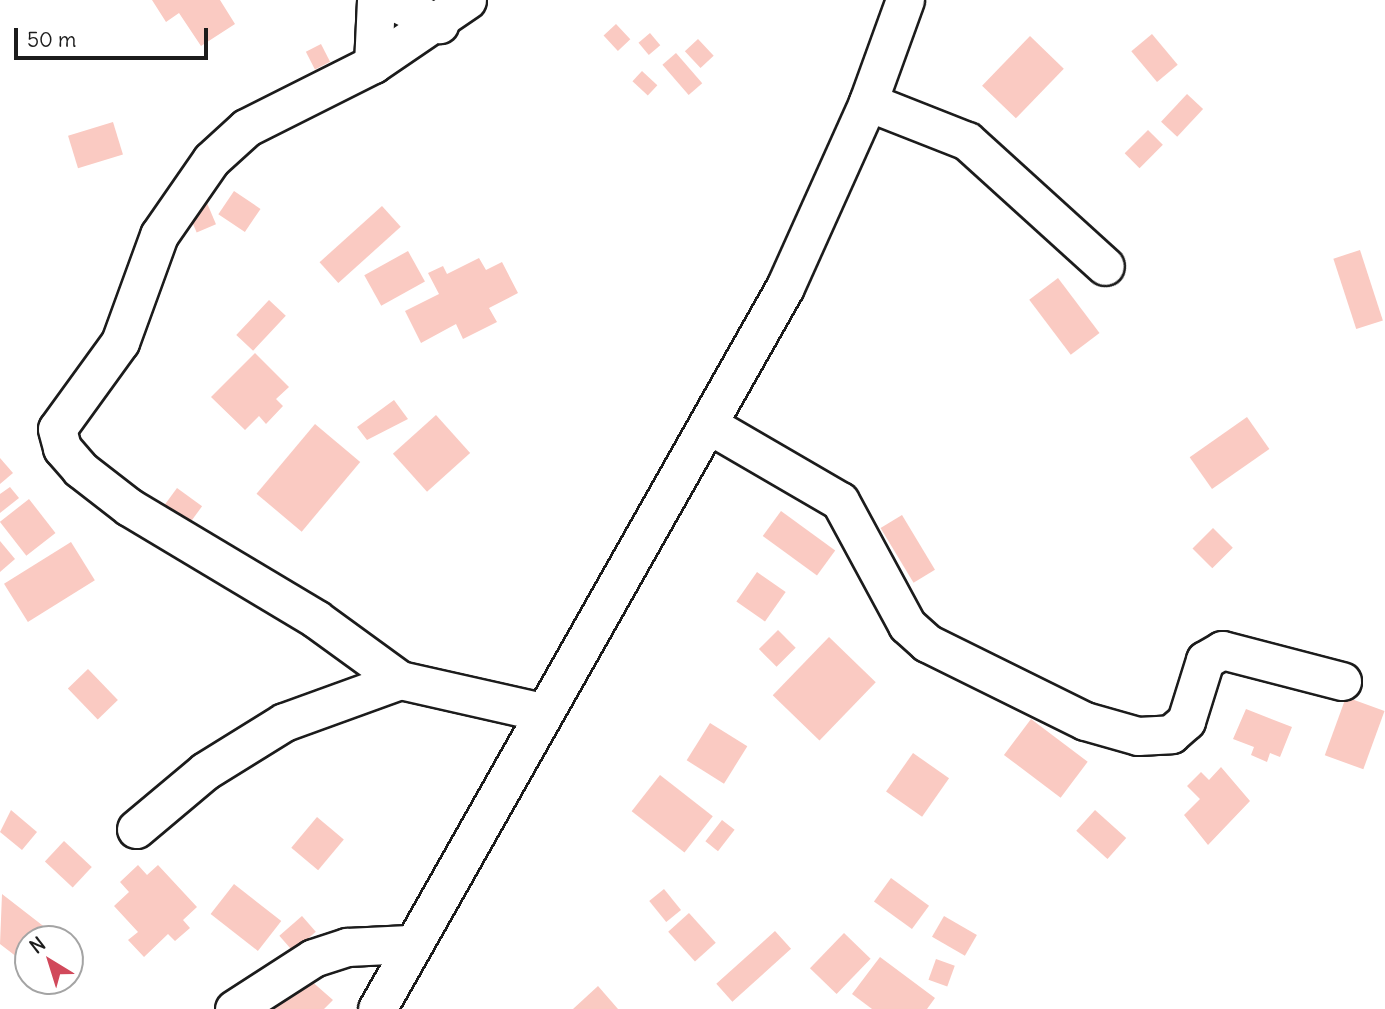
<!DOCTYPE html>
<html>
<head>
<meta charset="utf-8">
<style>
	body { margin:0 }
	#map { position:relative; width:1385px; height:1009px; overflow:hidden; background:#fff; font-family:Delius,sans-serif }
	div>[style] { position:absolute }
	[style*='--x'] { left:calc(var(--x)*1px); top:calc(var(--y)*1px); width:calc(var(--w)*1px); rotate:calc(var(--a)*1deg) }
	.building>* { inset:0; background:#facac2; transform-origin:0 0 }
	.roads { filter:drop-shadow(2px 0 #1c1c1c) drop-shadow(-2px 0 #1c1c1c) drop-shadow(0 2px #1c1c1c) drop-shadow(0 -2px #1c1c1c) }
	.minor>* { height:37px; margin:-18.5px; padding:0 18.5px; transform-origin:18.5px; border-radius:18.5px; background:#fff }
	span { translate:-50% -50%; white-space:nowrap; text-align:center; line-height:1.15; -webkit-text-stroke:6px #fff; paint-order:stroke }
	.north { position:absolute; left:14px; top:925px; width:70px; height:70px; box-sizing:border-box; background:#fff; border:2px solid #a4a4a4; border-radius:50%; rotate:322deg; font-size:19px; font-weight:700; line-height:28px; text-align:center; color:#1c1c1c }
	.north::after { content:''; display:block; margin:auto; width:24px; height:32px; background:#d1495b; clip-path:polygon(50% 0,100% 100%,50% 72%,0 100%) }
	.scale { position:absolute; left:14px; top:28px; width:194px; height:32px; box-sizing:border-box; border:4px solid #1c1c1c; border-top:0; padding-left:9px; font-size:21px; line-height:24px; white-space:nowrap; color:#1c1c1c; -webkit-text-stroke:5px #fff; paint-order:stroke }
</style>
</head>
<body>
<div id="map">
	<div class="building">
		<div style="clip-path:polygon(152px 0,220px 0,235px 24px,201px 46px,179px 13px,166px 22px)"></div>
		<div style="left:616px;top:24px;width:21px;height:17px;rotate:47deg"></div>
		<div style="left:650px;top:33px;width:16px;height:15px;rotate:50deg"></div>
		<div style="left:1152px;top:34px;width:40px;height:27px;rotate:50deg"></div>
		<div style="left:1030px;top:36px;width:47px;height:69px;rotate:44deg"></div>
		<div style="left:698px;top:39px;width:23px;height:18px;rotate:47deg"></div>
		<div style="left:321px;top:44px;width:20px;height:17px;rotate:63deg"></div>
		<div style="left:676px;top:53px;width:40px;height:18px;rotate:49deg"></div>
		<div style="left:642px;top:71px;width:21px;height:14px;rotate:43deg"></div>
		<div style="left:1187px;top:94px;width:22px;height:38px;rotate:43deg"></div>
		<div style="left:113px;top:122px;width:34px;height:47px;rotate:73deg"></div>
		<div style="left:1148px;top:130px;width:21px;height:33px;rotate:45deg"></div>
		<div style="left:234px;top:191px;width:32px;height:28px;rotate:34deg"></div>
		<div style="left:207px;top:203px;width:23px;height:21px;rotate:67deg"></div>
		<div style="left:382px;top:206px;width:28px;height:84px;rotate:48deg"></div>
		<div style="left:1360px;top:250px;width:74px;height:28px;rotate:72deg"></div>
		<div style="left:408px;top:251px;width:35px;height:50px;rotate:61deg"></div>
		<div style="clip-path:polygon(479px 258px,486px 270px,502px 262px,518px 293px,489px 308px,497px 322px,463px 339px,456px 324px,421px 343px,405px 311px,439px 294px,428px 273px,443px 266px,447px 274px)"></div>
		<div style="left:1058px;top:278px;width:69px;height:36px;rotate:53deg"></div>
		<div style="left:269px;top:300px;width:23px;height:48px;rotate:43deg"></div>
		<div style="clip-path:polygon(255px 353px,289px 387px,276px 399px,283px 406px,266px 424px,259px 416px,245px 430px,211px 397px)"></div>
		<div style="clip-path:polygon(394px 400px,408px 419px,367px 440px,357px 427px)"></div>
		<div style="left:436px;top:415px;width:51px;height:58px;rotate:48deg"></div>
		<div style="left:1247px;top:417px;width:39px;height:70px;rotate:55deg"></div>
		<div style="left:315px;top:424px;width:59px;height:91px;rotate:40deg"></div>
		<div style="clip-path:polygon(0 458px,13px 473px,0 484px)"></div>
		<div style="clip-path:polygon(10px 487px,19px 498px,0 513px,0 494px)"></div>
		<div style="left:177px;top:488px;width:31px;height:23px;rotate:36deg"></div>
		<div style="left:29px;top:499px;width:43px;height:37px;rotate:52deg"></div>
		<div style="left:781px;top:511px;width:67px;height:31px;rotate:36deg"></div>
		<div style="left:902px;top:515px;width:64px;height:25px;rotate:59deg"></div>
		<div style="left:1213px;top:528px;width:28px;height:29px;rotate:45deg"></div>
		<div style="clip-path:polygon(0 541px,15px 559px,0 572px)"></div>
		<div style="left:71px;top:542px;width:45px;height:79px;rotate:58deg"></div>
		<div style="left:757px;top:572px;width:35px;height:36px;rotate:35deg"></div>
		<div style="left:778px;top:630px;width:25px;height:27px;rotate:45deg"></div>
		<div style="left:829px;top:637px;width:65px;height:81px;rotate:44deg"></div>
		<div style="left:88px;top:669px;width:43px;height:28px;rotate:46deg"></div>
		<div style="left:1346px;top:697px;width:41px;height:62px;rotate:20deg"></div>
		<div style="clip-path:polygon(1246px 709px,1292px 727px,1280px 757px,1270px 753px,1267px 762px,1251px 755px,1254px 747px,1233px 739px)"></div>
		<div style="left:1031px;top:719px;width:71px;height:45px;rotate:37deg"></div>
		<div style="left:710px;top:723px;width:44px;height:44px;rotate:32deg"></div>
		<div style="left:913px;top:753px;width:44px;height:47px;rotate:35deg"></div>
		<div style="clip-path:polygon(1221px 767px,1250px 801px,1208px 845px,1184px 815px,1200px 799px,1187px 786px,1201px 772px,1209px 780px)"></div>
		<div style="left:660px;top:775px;width:67px;height:46px;rotate:38deg"></div>
		<div style="clip-path:polygon(11px 810px,37px 832px,22px 850px,0 832px)"></div>
		<div style="left:1095px;top:810px;width:42px;height:28px;rotate:42deg"></div>
		<div style="left:317px;top:817px;width:35px;height:40px;rotate:40deg"></div>
		<div style="left:722px;top:820px;width:16px;height:27px;rotate:38deg"></div>
		<div style="left:64px;top:841px;width:38px;height:28px;rotate:43deg"></div>
		<div style="clip-path:polygon(138px 865px,147px 875px,158px 865px,197px 907px,183px 920px,190px 928px,175px 941px,168px 934px,144px 957px,128px 940px,138px 932px,114px 906px,129px 892px,120px 882px)"></div>
		<div style="left:891px;top:878px;width:47px;height:29px;rotate:36deg"></div>
		<div style="left:234px;top:884px;width:60px;height:38px;rotate:38deg"></div>
		<div style="left:664px;top:889px;width:27px;height:19px;rotate:51deg"></div>
		<div style="clip-path:polygon(2px 894px,51px 932px,45px 939px,28px 939px,26px 964px,0 944px)"></div>
		<div style="left:689px;top:913px;width:40px;height:28px;rotate:48deg"></div>
		<div style="left:302px;top:916px;width:21px;height:30px;rotate:49deg"></div>
		<div style="left:944px;top:916px;width:38px;height:24px;rotate:30deg"></div>
		<div style="left:775px;top:931px;width:24px;height:79px;rotate:48deg"></div>
		<div style="left:844px;top:933px;width:37px;height:49px;rotate:44deg"></div>
		<div style="clip-path:polygon(880px 957px,935px 998px,927px 1009px,872px 1009px,852px 994px)"></div>
		<div style="left:936px;top:959px;width:20px;height:22px;rotate:20deg"></div>
		<div style="clip-path:polygon(309px 979px,333px 1000px,324px 1009px,267px 1009px,285px 989px,293px 997px)"></div>
		<div style="clip-path:polygon(598px 986px,618px 1009px,573px 1009px)"></div>
	</div>
	<div class="roads">
		<div class="minor">
			<div style="--x:390;--y:0;--w:55;--a:26.1"></div>
			<div style="--x:467;--y:0;--w:114;--a:145.8"></div>
			<div style="--x:373;--y:64;--w:142;--a:153.3"></div>
			<div style="--x:246;--y:128;--w:47;--a:137.6"></div>
			<div style="--x:211;--y:160;--w:91;--a:124.7"></div>
			<div style="--x:159;--y:235;--w:114;--a:110"></div>
			<div style="--x:120;--y:342;--w:107;--a:125.9"></div>
			<div style="--x:57;--y:429;--w:20;--a:75"></div>
			<div style="--x:62;--y:448;--w:28;--a:49"></div>
			<div style="--x:80;--y:469;--w:62;--a:37.8"></div>
			<div style="--x:129;--y:507;--w:218;--a:30.9"></div>
			<div style="--x:316;--y:619;--w:104;--a:36"></div>
			<div style="--x:400;--y:680;--w:146;--a:12.7"></div>
			<div style="--x:373;--y:64;--w:64;--a:-87.3"></div>
			<div style="--x:868;--y:102;--w:106;--a:21.5"></div>
			<div style="--x:967;--y:141;--w:186;--a:42.2"></div>
			<div style="--x:711;--y:426;--w:149;--a:30.2"></div>
			<div style="--x:840;--y:501;--w:141;--a:61.6"></div>
			<div style="--x:907;--y:625;--w:27;--a:42"></div>
			<div style="--x:927;--y:643;--w:176;--a:26.3"></div>
			<div style="--x:1085;--y:721;--w:55;--a:15.8"></div>
			<div style="--x:1138;--y:736;--w:33;--a:-3"></div>
			<div style="--x:1171;--y:734;--w:20;--a:-41"></div>
			<div style="--x:1186;--y:721;--w:64;--a:-72.7"></div>
			<div style="--x:1205;--y:660;--w:20;--a:-30"></div>
			<div style="--x:1222;--y:650;--w:124;--a:14.5"></div>
			<div style="--x:136;--y:829;--w:90;--a:-40"></div>
			<div style="--x:205;--y:771;--w:93;--a:-31.8"></div>
			<div style="--x:284;--y:722;--w:123;--a:-19.9"></div>
			<div style="--x:234;--y:1009;--w:94;--a:-32.8"></div>
			<div style="--x:313;--y:958;--w:36;--a:-18"></div>
			<div style="--x:347;--y:947;--w:62;--a:-2.8"></div>
			<div style="--x:377;--y:1009;--w:829;--a:-60.53"></div>
			<div style="--x:785;--y:287;--w:203;--a:-65.8"></div>
			<div style="--x:868;--y:102;--w:109;--a:-70.1"></div>
		</div>
	</div>
	<div class="north">N</div>
	<div class="scale">50 m</div>
</div>
</body>
</html>
